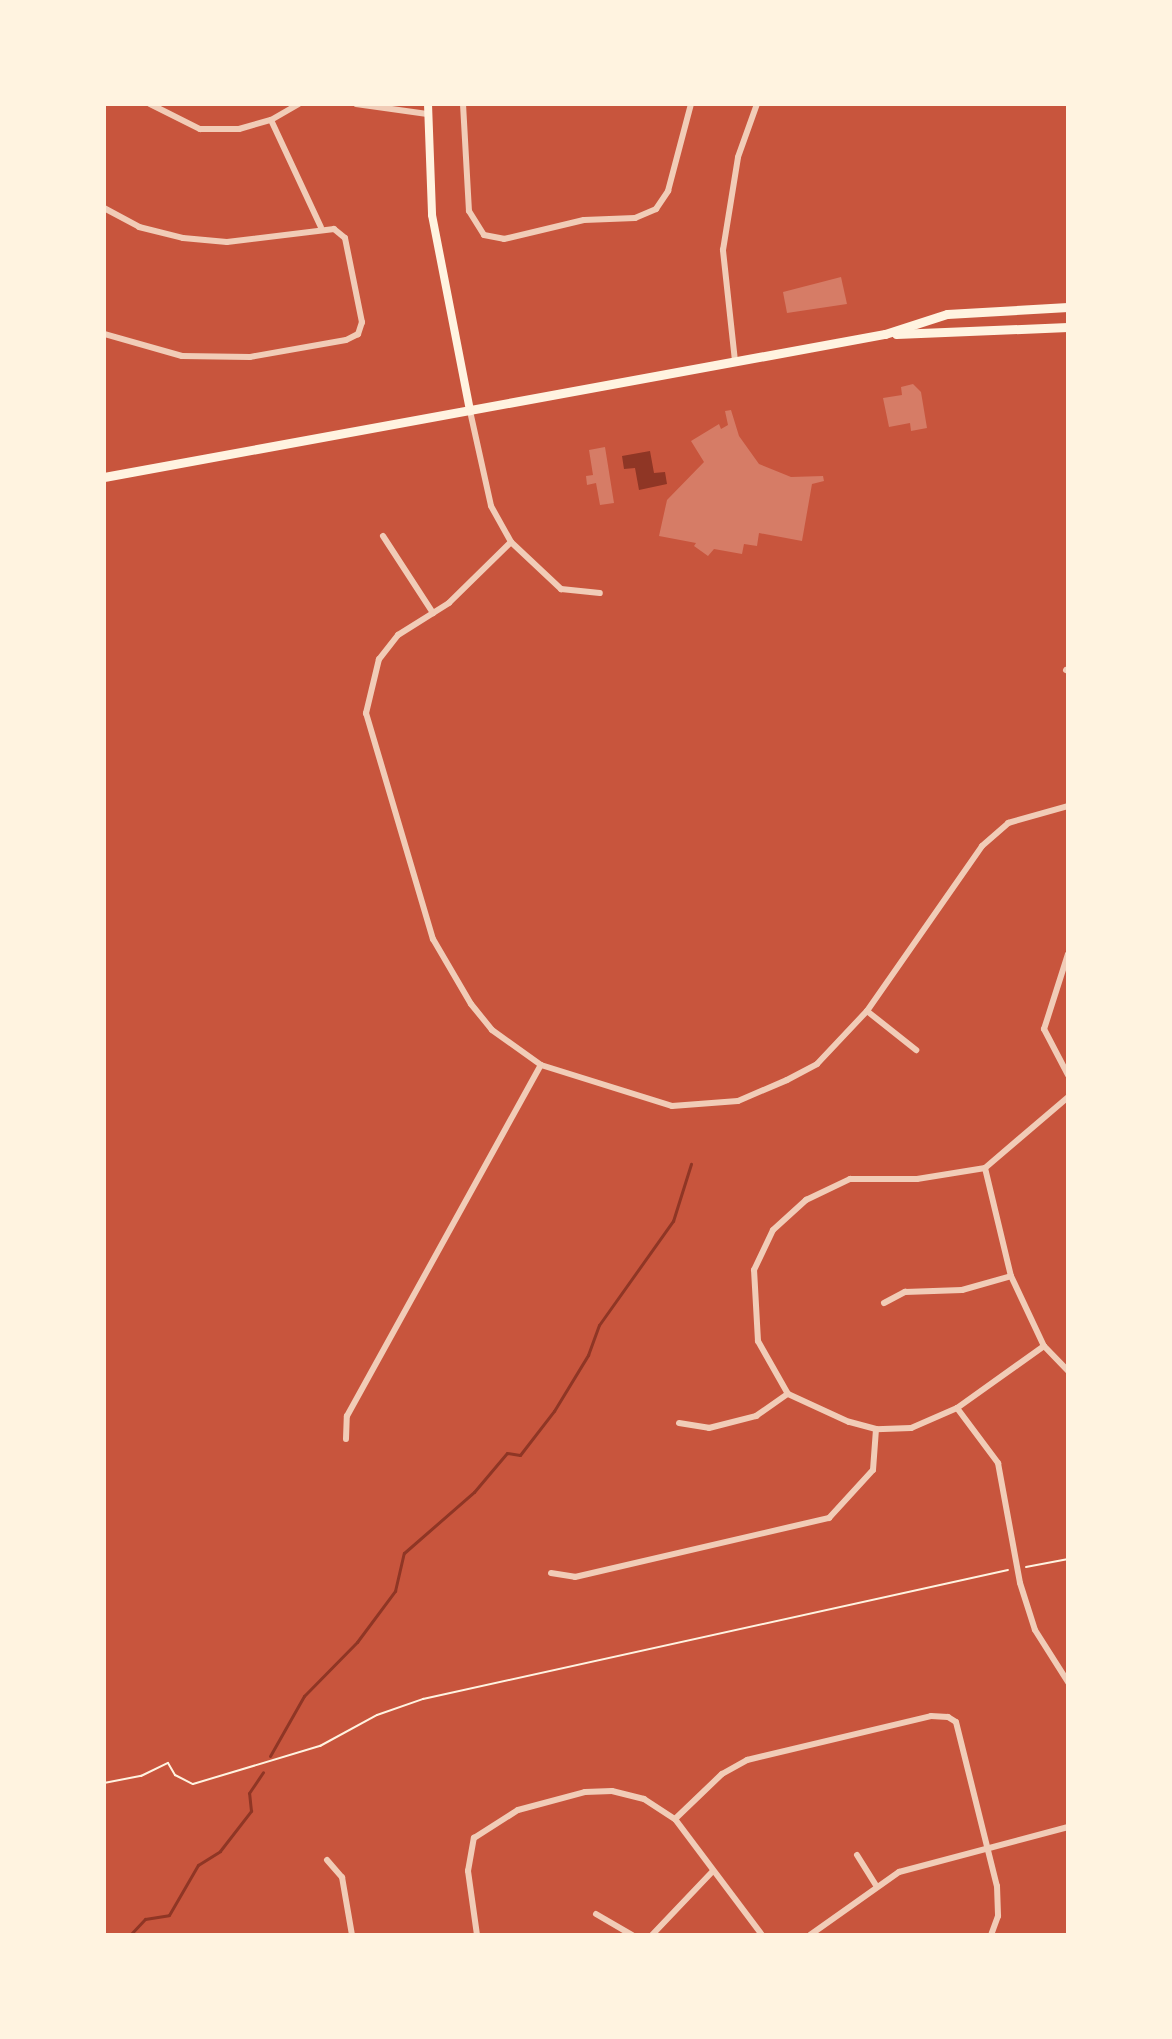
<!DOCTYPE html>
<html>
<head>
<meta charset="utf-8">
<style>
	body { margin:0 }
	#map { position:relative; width:1172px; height:2039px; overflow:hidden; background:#c8553d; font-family:"Public Sans",sans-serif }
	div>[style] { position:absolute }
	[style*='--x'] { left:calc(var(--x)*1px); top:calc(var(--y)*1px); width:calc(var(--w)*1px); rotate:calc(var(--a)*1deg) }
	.water>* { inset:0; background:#8f3625 }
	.stream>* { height:3px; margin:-1.5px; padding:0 1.5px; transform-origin:1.5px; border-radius:1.5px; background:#8f3625 }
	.building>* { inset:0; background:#d67c66 }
	.path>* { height:2px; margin:-1px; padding:0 1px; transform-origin:1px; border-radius:1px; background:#fff3e0 }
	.minor>* { height:6px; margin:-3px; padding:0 3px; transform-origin:3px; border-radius:3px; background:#f1ccb7 }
	.secondary>* { height:8px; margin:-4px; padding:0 4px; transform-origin:4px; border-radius:4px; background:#fff3e0 }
	.primary>* { height:9px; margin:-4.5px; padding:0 4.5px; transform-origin:4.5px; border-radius:4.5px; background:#fff3e0 }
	span { translate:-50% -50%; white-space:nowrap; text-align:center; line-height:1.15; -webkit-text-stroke:8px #fff3e0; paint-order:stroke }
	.frame { position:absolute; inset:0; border:106px solid #fff3e0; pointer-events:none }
</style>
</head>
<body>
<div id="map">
	<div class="water">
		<div style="clip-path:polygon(650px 451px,654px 473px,665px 472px,667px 484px,639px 490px,635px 468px,624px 469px,622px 456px)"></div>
	</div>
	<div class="stream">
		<div style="--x:270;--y:1756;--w:69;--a:-60.5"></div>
		<div style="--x:304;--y:1696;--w:76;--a:-45.5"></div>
		<div style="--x:357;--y:1642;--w:64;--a:-53.3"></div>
		<div style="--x:395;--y:1591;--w:39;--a:-77"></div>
		<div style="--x:404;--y:1553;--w:93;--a:-41.1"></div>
		<div style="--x:474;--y:1492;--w:51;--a:-49.8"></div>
		<div style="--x:507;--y:1453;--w:13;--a:9"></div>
		<div style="--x:520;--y:1455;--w:56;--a:-52.3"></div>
		<div style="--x:554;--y:1411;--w:66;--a:-58.7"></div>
		<div style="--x:588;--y:1355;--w:32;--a:-70"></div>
		<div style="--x:599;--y:1325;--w:128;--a:-54.6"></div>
		<div style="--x:673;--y:1221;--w:60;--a:-72.5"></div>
		<div style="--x:130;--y:1935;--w:22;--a:-47"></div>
		<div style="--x:145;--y:1919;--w:24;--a:-9"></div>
		<div style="--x:169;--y:1915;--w:58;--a:-59.9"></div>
		<div style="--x:198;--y:1865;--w:26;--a:-32"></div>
		<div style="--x:220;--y:1851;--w:51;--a:-52.2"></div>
		<div style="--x:251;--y:1811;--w:18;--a:-96"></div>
		<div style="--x:249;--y:1793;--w:25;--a:-56"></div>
	</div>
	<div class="building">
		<div style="clip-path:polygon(841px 277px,847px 304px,787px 313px,783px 292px)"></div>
		<div style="clip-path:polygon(913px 384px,921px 392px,927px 428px,911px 431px,910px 423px,889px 427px,883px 398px,902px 395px,901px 387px)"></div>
		<div style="clip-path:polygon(731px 410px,739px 436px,759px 464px,791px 477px,823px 476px,824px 481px,812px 484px,802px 541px,759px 533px,757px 546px,744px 544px,742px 554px,714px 549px,708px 556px,694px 546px,696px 543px,659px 536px,667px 500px,704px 462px,691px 441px,719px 424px,721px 429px,728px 425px,725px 411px)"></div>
		<div style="clip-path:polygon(605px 447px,614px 503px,600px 505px,596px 483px,587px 485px,586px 476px,593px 475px,589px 450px)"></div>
	</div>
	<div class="path">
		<div style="--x:1026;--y:1567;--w:43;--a:-10.8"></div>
		<div style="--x:104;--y:1783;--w:38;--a:-11"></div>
		<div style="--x:141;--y:1776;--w:30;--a:-26"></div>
		<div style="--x:168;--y:1763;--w:14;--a:60"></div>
		<div style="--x:175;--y:1775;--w:20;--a:27"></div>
		<div style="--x:193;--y:1784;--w:133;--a:-16.7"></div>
		<div style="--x:320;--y:1746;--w:65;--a:-28.5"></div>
		<div style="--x:377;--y:1715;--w:49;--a:-19.2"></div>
		<div style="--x:423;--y:1699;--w:599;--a:-12.44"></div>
	</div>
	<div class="minor">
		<div style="--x:150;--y:104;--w:56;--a:26.6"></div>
		<div style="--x:200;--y:129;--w:39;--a:0"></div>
		<div style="--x:239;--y:129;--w:33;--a:-16"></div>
		<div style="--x:271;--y:120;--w:32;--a:-30"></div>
		<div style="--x:356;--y:104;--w:72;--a:8"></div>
		<div style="--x:463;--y:104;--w:107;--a:86.8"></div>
		<div style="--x:469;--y:211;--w:28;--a:58"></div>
		<div style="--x:484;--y:235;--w:20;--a:11"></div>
		<div style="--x:504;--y:239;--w:82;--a:-13.4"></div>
		<div style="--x:584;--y:220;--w:51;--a:-2.2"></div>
		<div style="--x:635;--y:218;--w:23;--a:-23"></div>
		<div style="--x:656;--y:209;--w:22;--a:-56"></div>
		<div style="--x:668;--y:191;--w:90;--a:-75.2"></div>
		<div style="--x:271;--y:120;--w:118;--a:65"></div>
		<div style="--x:104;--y:208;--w:40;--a:28"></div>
		<div style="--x:139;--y:227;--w:45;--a:14"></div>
		<div style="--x:183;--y:238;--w:44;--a:5.2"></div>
		<div style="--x:227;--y:242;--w:108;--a:-6.9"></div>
		<div style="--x:334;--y:229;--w:14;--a:39"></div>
		<div style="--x:345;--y:238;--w:86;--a:78.6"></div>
		<div style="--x:362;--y:322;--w:13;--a:108"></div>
		<div style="--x:358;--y:334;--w:13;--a:153"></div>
		<div style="--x:346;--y:340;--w:97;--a:170"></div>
		<div style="--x:250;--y:357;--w:68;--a:-179.2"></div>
		<div style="--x:182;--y:356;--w:81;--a:-164.2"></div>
		<div style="--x:735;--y:361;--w:112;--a:-96.2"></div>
		<div style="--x:723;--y:250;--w:94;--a:-80.8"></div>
		<div style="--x:738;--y:157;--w:56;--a:-70.3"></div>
		<div style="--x:470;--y:411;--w:97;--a:77.5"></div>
		<div style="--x:491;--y:506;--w:41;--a:60.9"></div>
		<div style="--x:511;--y:542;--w:69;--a:43.2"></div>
		<div style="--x:561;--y:589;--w:39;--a:6"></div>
		<div style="--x:383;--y:536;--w:92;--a:57"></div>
		<div style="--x:511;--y:542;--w:87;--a:135.5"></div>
		<div style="--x:449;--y:603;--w:60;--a:147.9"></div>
		<div style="--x:398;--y:635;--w:31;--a:128"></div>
		<div style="--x:379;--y:659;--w:56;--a:103.5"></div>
		<div style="--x:366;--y:713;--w:236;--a:73.5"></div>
		<div style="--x:433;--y:939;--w:75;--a:59.7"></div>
		<div style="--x:471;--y:1004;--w:33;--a:51"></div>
		<div style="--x:492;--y:1030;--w:60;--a:35.5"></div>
		<div style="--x:541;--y:1065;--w:137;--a:17.4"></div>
		<div style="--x:672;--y:1106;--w:66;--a:-4.3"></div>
		<div style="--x:738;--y:1101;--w:53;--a:-23.2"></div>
		<div style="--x:787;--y:1080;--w:34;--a:-28"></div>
		<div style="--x:817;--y:1064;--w:73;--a:-46.7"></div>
		<div style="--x:867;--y:1011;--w:201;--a:-55.1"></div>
		<div style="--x:982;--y:846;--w:35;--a:-41"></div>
		<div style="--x:1008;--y:823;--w:62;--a:-15.8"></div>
		<div style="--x:1066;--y:670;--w:2;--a:27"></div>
		<div style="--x:1068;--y:954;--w:79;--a:107.7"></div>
		<div style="--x:1044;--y:1029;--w:52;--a:62.4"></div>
		<div style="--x:867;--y:1011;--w:63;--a:38.5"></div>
		<div style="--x:985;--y:1168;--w:111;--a:76.5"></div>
		<div style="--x:1011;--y:1276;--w:77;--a:64.8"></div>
		<div style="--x:1044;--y:1346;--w:35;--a:46"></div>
		<div style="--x:884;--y:1303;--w:24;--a:-28"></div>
		<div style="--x:905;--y:1292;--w:57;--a:-2"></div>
		<div style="--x:962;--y:1290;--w:51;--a:-15.9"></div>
		<div style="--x:1044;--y:1346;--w:107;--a:144.5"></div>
		<div style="--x:957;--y:1408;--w:50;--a:156.5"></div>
		<div style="--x:911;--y:1428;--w:35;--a:178"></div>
		<div style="--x:876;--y:1429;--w:28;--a:-165"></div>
		<div style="--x:849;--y:1422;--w:67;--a:-155.3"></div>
		<div style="--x:788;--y:1394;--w:61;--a:-119.5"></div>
		<div style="--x:758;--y:1341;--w:71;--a:-93.2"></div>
		<div style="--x:754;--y:1270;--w:44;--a:-64.6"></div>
		<div style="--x:773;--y:1230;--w:45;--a:-42.3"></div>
		<div style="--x:806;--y:1200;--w:49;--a:-25.5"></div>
		<div style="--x:850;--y:1179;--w:67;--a:0"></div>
		<div style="--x:917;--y:1179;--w:69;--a:-9.2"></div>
		<div style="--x:985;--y:1168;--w:109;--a:-40.5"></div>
		<div style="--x:957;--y:1408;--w:69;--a:53.3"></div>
		<div style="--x:998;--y:1463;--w:122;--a:79.6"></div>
		<div style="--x:1020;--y:1583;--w:49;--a:72.3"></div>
		<div style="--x:1035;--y:1630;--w:62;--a:57.6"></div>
		<div style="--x:679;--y:1423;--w:30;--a:9"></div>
		<div style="--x:709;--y:1428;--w:49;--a:-14.3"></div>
		<div style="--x:756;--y:1416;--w:39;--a:-35"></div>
		<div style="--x:346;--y:1439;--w:23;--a:-88"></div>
		<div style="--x:347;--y:1416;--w:401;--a:-61.1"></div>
		<div style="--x:551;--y:1573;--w:24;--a:9"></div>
		<div style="--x:575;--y:1577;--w:261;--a:-13.1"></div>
		<div style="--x:829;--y:1518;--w:65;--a:-47.5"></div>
		<div style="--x:873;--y:1470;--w:41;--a:-85.8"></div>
		<div style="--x:675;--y:1819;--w:65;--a:-43.8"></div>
		<div style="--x:722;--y:1774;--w:29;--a:-29"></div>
		<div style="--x:747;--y:1760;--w:189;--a:-13.4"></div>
		<div style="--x:931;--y:1716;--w:17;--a:3"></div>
		<div style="--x:948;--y:1717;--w:9;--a:32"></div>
		<div style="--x:956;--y:1722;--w:169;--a:76"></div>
		<div style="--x:997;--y:1886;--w:30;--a:88"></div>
		<div style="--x:998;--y:1916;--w:20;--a:110"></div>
		<div style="--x:857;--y:1855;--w:36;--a:58"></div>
		<div style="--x:327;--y:1860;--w:23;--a:49"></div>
		<div style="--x:342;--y:1877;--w:59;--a:80.2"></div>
		<div style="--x:596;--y:1914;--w:42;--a:30.3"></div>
		<div style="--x:477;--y:1935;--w:65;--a:-98"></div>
		<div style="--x:468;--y:1871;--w:34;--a:-80"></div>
		<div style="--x:474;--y:1838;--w:52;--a:-32.5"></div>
		<div style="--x:518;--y:1810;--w:69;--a:-15"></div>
		<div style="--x:585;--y:1792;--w:27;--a:-2"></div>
		<div style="--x:612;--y:1791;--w:33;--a:14"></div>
		<div style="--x:644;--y:1799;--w:37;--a:33"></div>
		<div style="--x:675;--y:1819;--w:145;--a:53.1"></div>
		<div style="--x:652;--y:1935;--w:88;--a:-46.4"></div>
		<div style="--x:810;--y:1935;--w:109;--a:-35.3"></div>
		<div style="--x:899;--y:1872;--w:175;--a:-14.9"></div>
	</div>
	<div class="secondary">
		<div style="--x:428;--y:104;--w:111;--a:87.9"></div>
		<div style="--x:432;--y:215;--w:200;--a:79"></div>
	</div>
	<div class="primary">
		<div style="--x:896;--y:334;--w:172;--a:-2.3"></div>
		<div style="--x:104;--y:477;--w:794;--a:-10.38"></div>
		<div style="--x:885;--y:334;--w:65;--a:-17.9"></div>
		<div style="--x:947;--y:314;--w:121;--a:-3.3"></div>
	</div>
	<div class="frame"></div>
</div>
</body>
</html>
